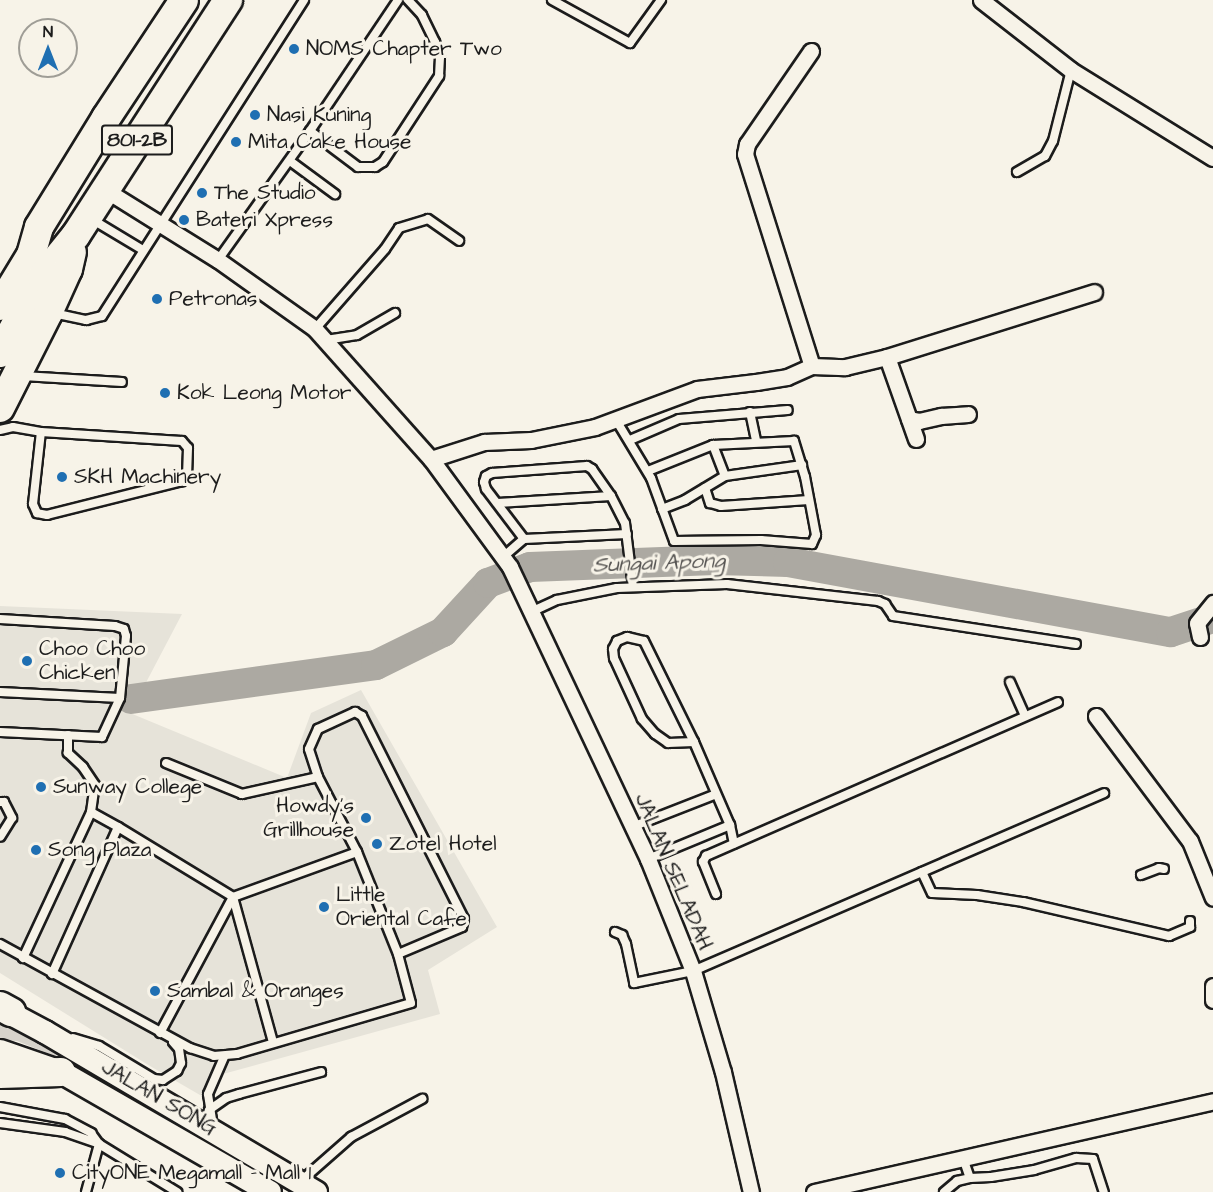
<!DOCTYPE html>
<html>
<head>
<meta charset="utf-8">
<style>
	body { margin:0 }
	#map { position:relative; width:1213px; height:1192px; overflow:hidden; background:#f7f3e8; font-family:"Architects Daughter",sans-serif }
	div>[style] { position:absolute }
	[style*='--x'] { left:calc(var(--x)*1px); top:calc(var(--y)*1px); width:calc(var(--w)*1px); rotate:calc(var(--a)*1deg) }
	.built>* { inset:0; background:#e6e3d9 }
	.green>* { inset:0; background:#d7d3cb }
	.river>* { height:30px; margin:-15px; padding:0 15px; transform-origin:15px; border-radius:15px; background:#aca9a2 }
	.roads { filter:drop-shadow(2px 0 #1c1c1c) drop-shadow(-2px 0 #1c1c1c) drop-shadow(0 2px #1c1c1c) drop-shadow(0 -2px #1c1c1c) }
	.lane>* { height:8px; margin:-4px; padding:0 4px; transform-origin:4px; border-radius:4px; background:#f7f3e8 }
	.street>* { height:15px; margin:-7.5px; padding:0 7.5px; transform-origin:7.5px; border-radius:7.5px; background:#f7f3e8 }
	.secondary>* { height:22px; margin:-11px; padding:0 11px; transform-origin:11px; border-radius:11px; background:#f7f3e8 }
	.highway>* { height:28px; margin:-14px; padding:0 14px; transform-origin:14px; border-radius:14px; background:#f7f3e8 }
	.dots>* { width:16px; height:16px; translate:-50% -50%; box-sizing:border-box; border:3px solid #f7f3e8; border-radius:50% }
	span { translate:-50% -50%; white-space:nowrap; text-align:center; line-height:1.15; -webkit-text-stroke:6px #f7f3e8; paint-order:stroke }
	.shield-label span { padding:2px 4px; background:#f7f3e8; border:2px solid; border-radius:4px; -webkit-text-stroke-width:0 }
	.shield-label { font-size:20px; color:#1c1c1c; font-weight:700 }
	.poi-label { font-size:21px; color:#1c1c1c }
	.left { translate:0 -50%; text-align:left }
	.right { translate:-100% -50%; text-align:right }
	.street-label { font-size:21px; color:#1c1c1c }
	.water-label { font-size:22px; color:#565452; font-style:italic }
	.north { position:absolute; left:18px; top:18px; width:60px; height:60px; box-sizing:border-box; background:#f7f3e8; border:2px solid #9f9d96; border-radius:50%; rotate:0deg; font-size:16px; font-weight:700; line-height:24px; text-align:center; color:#1c1c1c }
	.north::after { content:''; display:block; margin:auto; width:21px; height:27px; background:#1f6fb2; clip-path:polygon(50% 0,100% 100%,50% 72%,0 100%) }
</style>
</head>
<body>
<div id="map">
	<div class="built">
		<div style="clip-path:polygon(0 606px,182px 614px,130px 713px,287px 778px,311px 713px,361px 690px,497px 927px,428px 970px,440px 1014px,223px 1074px,212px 1102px,150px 1066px,0 973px)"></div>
	</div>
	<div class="green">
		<div style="clip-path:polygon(0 1020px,4px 1020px,89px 1070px,17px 1041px,0 1040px)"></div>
	</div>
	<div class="river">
		<div style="--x:131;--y:699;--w:247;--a:-7.9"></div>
		<div style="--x:376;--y:665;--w:75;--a:-26.2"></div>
		<div style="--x:443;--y:632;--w:67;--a:-47.4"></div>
		<div style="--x:488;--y:583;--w:45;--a:-20.9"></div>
		<div style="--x:530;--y:567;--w:185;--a:-2.2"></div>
		<div style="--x:715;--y:560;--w:73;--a:1.6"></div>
		<div style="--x:788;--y:562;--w:389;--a:10.4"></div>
		<div style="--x:1171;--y:632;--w:44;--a:-18.4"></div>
	</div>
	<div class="roads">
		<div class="lane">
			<div style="--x:552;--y:0;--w:89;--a:28.9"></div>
			<div style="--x:630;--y:43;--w:53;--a:-54.2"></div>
			<div style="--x:310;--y:131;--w:60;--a:36.9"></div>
			<div style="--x:358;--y:167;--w:17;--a:0"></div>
			<div style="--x:375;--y:167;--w:9;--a:-32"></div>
			<div style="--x:383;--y:162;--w:103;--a:-56.9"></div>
			<div style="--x:439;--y:76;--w:19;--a:-87"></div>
			<div style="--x:440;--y:57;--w:16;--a:-108"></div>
			<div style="--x:435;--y:42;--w:30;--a:-116"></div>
			<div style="--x:422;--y:15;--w:21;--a:-133"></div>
			<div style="--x:290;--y:161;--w:56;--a:36.3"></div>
			<div style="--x:1017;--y:172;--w:32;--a:-30"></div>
			<div style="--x:1045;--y:156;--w:17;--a:-62"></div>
			<div style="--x:1053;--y:141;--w:73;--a:-75.8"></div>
			<div style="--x:93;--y:220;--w:58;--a:31"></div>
			<div style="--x:218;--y:260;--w:158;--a:-54.5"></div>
			<div style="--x:310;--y:131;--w:158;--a:-56.1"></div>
			<div style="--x:53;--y:313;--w:34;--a:12"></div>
			<div style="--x:86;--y:320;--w:16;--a:-14"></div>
			<div style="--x:102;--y:316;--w:375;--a:-57.4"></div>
			<div style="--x:315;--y:329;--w:106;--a:-48.8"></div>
			<div style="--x:385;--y:249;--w:25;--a:-56"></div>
			<div style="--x:399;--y:228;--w:30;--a:-17"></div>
			<div style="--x:428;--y:219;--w:38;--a:35"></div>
			<div style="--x:326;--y:340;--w:31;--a:-9"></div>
			<div style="--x:357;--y:335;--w:44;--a:-30.1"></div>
			<div style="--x:23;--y:376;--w:99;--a:3.5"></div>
			<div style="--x:750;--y:412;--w:30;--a:78"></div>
			<div style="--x:616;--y:420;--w:68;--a:58.9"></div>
			<div style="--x:651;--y:478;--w:67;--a:69.9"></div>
			<div style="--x:674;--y:541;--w:87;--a:-0.7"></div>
			<div style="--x:761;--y:540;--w:51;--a:4.5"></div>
			<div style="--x:812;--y:544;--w:10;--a:-66"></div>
			<div style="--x:816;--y:535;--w:59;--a:-100.7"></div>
			<div style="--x:805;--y:477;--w:38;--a:-107"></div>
			<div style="--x:794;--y:441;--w:81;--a:177.2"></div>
			<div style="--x:713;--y:445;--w:70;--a:158.2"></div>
			<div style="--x:0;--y:430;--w:13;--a:-13"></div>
			<div style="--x:13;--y:427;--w:28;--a:10"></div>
			<div style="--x:41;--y:432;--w:141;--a:3.7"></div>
			<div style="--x:182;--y:441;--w:9;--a:49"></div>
			<div style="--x:188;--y:448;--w:26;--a:92"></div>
			<div style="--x:187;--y:474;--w:9;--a:126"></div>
			<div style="--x:182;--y:481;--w:139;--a:165.9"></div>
			<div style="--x:47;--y:515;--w:10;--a:-169"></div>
			<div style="--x:37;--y:513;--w:10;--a:-114"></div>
			<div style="--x:33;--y:504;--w:72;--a:-83.7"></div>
			<div style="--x:630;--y:440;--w:53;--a:-23.2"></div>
			<div style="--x:679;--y:419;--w:109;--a:-4.7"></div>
			<div style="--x:713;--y:445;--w:33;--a:69"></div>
			<div style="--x:705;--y:488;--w:16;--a:72"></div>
			<div style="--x:710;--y:503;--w:11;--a:15"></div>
			<div style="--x:721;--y:506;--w:88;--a:-3.9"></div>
			<div style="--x:498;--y:503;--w:113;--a:-3.5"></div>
			<div style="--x:662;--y:509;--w:25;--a:-21"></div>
			<div style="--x:685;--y:500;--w:47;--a:-31"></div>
			<div style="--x:725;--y:476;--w:78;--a:-8.1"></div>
			<div style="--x:524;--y:539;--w:63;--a:-127.2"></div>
			<div style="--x:486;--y:489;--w:7;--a:-106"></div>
			<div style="--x:484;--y:482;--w:6;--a:-72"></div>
			<div style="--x:486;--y:476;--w:7;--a:-27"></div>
			<div style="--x:492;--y:473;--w:95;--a:-4.2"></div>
			<div style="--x:587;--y:466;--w:6;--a:31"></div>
			<div style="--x:592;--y:469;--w:33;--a:55"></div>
			<div style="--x:611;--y:496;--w:30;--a:63"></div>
			<div style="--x:625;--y:523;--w:64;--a:82.9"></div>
			<div style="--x:503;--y:557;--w:28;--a:-41"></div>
			<div style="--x:524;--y:539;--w:103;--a:-2.8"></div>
			<div style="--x:533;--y:611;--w:26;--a:-25"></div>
			<div style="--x:557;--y:600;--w:61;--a:-11.3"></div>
			<div style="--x:617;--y:588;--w:110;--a:-2.1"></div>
			<div style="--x:727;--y:584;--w:152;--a:6.4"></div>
			<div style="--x:878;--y:601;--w:8;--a:23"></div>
			<div style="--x:885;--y:604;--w:14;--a:56"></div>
			<div style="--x:893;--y:616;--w:185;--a:8.7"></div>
			<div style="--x:0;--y:619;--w:115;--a:3.5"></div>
			<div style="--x:115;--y:626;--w:9;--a:18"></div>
			<div style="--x:124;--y:629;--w:7;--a:74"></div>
			<div style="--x:126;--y:636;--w:62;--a:95.5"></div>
			<div style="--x:120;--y:698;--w:43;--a:114.8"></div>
			<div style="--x:102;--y:737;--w:102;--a:-177.2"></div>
			<div style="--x:1010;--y:682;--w:36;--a:66"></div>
			<div style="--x:0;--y:692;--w:120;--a:2.9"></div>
			<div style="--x:694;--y:742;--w:26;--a:178"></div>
			<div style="--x:668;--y:743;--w:16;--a:-145"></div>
			<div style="--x:655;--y:734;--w:20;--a:-131"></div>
			<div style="--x:642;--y:719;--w:67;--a:-114.7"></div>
			<div style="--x:614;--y:658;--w:9;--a:-96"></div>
			<div style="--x:613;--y:649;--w:9;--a:-63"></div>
			<div style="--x:617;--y:641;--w:11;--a:-22"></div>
			<div style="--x:627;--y:637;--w:17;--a:13"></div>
			<div style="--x:644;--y:641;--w:113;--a:63.7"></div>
			<div style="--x:694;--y:742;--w:90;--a:66.6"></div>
			<div style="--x:730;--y:825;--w:19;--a:78"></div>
			<div style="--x:318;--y:777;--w:29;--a:-108"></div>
			<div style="--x:309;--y:749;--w:22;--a:-66"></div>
			<div style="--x:318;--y:729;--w:41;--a:-24.7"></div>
			<div style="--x:355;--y:712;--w:8;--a:30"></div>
			<div style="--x:362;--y:716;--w:227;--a:63.3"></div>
			<div style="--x:464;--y:919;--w:8;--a:104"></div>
			<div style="--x:462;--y:927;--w:69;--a:157.1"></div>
			<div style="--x:0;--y:802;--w:4;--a:0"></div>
			<div style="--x:4;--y:802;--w:18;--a:63"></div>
			<div style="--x:12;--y:818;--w:22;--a:122"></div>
			<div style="--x:91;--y:812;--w:31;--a:29"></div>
			<div style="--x:632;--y:827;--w:90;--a:-21.4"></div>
			<div style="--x:648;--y:859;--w:89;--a:-22.5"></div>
			<div style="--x:922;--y:872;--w:23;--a:65"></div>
			<div style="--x:932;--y:893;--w:45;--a:2.5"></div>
			<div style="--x:977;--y:895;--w:47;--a:8.7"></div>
			<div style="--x:1023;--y:902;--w:150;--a:13.1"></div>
			<div style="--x:1169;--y:936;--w:23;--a:-23"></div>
			<div style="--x:1190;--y:927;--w:6;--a:-90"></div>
			<div style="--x:1141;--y:875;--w:19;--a:-21"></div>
			<div style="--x:1159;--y:868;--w:5;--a:11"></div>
			<div style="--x:716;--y:894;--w:35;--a:-112"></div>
			<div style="--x:703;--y:862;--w:7;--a:-63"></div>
			<div style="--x:706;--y:856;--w:384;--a:-23.6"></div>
			<div style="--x:615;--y:932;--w:8;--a:23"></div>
			<div style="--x:622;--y:935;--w:10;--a:66"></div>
			<div style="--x:626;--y:944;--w:40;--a:78"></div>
			<div style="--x:634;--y:983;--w:60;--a:-11.5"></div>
			<div style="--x:693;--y:971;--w:448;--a:-23.4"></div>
			<div style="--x:0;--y:944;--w:217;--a:28.7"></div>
			<div style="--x:190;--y:1048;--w:25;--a:18"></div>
			<div style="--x:214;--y:1056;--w:23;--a:-5"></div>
			<div style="--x:237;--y:1054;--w:181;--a:-16.3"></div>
			<div style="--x:411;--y:1003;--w:51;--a:-104.9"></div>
			<div style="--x:398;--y:954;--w:110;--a:-111.9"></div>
			<div style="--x:23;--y:958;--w:161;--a:-65"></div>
			<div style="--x:91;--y:812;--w:27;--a:-82"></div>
			<div style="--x:95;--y:785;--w:22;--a:-124"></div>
			<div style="--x:83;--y:767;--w:21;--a:-137"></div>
			<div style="--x:68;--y:753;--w:18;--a:-90"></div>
			<div style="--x:52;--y:974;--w:161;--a:-65.8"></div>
			<div style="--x:118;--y:827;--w:135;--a:31.3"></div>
			<div style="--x:233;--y:897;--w:132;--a:-19.9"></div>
			<div style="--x:357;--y:852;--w:85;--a:-117.5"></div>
			<div style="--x:318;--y:777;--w:78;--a:167.4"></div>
			<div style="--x:242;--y:794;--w:82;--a:-157.8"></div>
			<div style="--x:160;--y:1033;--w:154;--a:-61.8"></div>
			<div style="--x:233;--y:897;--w:150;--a:74.6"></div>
			<div style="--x:73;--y:1038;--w:27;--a:17"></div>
			<div style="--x:99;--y:1046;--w:64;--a:31"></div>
			<div style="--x:154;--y:1079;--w:9;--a:6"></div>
			<div style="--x:163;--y:1080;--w:17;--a:-33"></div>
			<div style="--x:177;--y:1071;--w:9;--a:-63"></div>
			<div style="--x:181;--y:1063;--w:14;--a:-98"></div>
			<div style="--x:179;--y:1049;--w:9;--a:-131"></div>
			<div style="--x:0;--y:1107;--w:66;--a:10.5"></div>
			<div style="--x:65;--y:1119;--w:30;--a:28"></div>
			<div style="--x:91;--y:1133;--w:14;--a:54"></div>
			<div style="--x:99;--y:1144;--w:50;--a:105.2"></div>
			<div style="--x:209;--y:1110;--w:21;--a:-35"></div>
			<div style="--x:226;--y:1098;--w:14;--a:-17"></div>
			<div style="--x:239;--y:1094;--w:85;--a:-15"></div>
			<div style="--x:0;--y:1123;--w:66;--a:7.9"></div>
			<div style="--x:65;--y:1132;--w:36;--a:19"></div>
			<div style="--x:99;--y:1144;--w:92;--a:31.6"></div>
			<div style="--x:213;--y:1126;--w:32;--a:-99"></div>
			<div style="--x:208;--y:1094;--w:40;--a:-66.6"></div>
			<div style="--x:963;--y:1158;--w:21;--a:71"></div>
			<div style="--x:970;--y:1178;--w:21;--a:-3"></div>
			<div style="--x:991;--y:1177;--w:44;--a:-9.2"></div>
			<div style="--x:1034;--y:1170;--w:44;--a:-15.9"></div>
			<div style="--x:1076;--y:1158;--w:17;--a:3"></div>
			<div style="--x:1093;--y:1159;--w:35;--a:72"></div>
			<div style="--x:301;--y:1181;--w:67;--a:-41.3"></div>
			<div style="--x:351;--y:1137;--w:81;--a:-28.2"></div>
			<div style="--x:944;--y:1192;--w:17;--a:-40"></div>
			<div style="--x:957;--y:1181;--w:13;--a:-13"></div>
		</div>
		<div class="street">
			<div style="--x:981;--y:0;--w:114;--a:37.9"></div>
			<div style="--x:1071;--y:70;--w:167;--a:31.8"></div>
			<div style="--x:811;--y:51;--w:113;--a:124.5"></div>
			<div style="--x:747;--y:144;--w:10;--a:101"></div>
			<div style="--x:745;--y:154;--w:222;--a:72.5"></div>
			<div style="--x:104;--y:189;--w:134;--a:31.9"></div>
			<div style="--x:218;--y:260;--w:119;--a:35.4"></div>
			<div style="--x:315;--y:329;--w:174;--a:48.3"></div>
			<div style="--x:431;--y:459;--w:134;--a:53.8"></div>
			<div style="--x:510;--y:567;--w:323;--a:64.7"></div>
			<div style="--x:648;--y:859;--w:121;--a:68.1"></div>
			<div style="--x:693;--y:971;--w:105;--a:73.5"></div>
			<div style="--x:723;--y:1072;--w:123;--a:76.9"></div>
			<div style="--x:887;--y:357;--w:87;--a:70.5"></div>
			<div style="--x:909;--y:419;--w:10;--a:11"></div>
			<div style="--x:919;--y:421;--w:23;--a:-13"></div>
			<div style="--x:941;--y:416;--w:27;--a:-4"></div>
			<div style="--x:431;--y:459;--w:56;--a:-17.8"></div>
			<div style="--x:484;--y:442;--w:47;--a:-2.4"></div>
			<div style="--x:531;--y:440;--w:65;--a:-11.5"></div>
			<div style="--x:595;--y:427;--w:109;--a:-20.4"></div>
			<div style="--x:697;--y:389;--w:59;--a:-6.8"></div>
			<div style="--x:756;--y:382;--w:31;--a:-9"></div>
			<div style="--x:787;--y:377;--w:27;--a:-24"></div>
			<div style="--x:812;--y:366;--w:33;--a:2"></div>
			<div style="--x:845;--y:367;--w:43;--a:-13.4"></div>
			<div style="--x:887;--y:357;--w:217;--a:-17.4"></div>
			<div style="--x:1200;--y:637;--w:14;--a:-102"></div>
			<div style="--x:1197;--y:623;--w:26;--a:-51"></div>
			<div style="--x:1096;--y:716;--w:156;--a:53.1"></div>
			<div style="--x:1190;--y:841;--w:61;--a:68"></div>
			<div style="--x:1213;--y:986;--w:14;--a:90"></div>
			<div style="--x:814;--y:1192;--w:409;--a:-12.8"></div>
		</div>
		<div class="secondary">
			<div style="--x:0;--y:1008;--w:51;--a:28.1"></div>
			<div style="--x:45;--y:1032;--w:315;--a:30.6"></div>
			<div style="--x:0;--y:1051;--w:65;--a:19"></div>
			<div style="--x:61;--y:1072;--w:241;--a:29.9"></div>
		</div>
		<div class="highway">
			<div style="--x:0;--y:306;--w:60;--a:-58.7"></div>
			<div style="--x:31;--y:255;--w:29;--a:-74"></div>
			<div style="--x:39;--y:227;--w:128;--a:-58.4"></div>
			<div style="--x:106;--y:118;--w:141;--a:-56.5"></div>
			<div style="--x:0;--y:353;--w:87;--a:-61.1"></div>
			<div style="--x:42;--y:277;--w:54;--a:-51"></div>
			<div style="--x:76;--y:235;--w:280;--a:-57.1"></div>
			<div style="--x:0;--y:408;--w:106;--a:-63.2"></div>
			<div style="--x:48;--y:313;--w:48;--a:-65.6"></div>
			<div style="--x:68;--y:269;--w:17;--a:-77"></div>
			<div style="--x:0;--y:1006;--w:13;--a:29"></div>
			<div style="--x:0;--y:1074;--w:61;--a:-1.9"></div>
		</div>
	</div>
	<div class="dots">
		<div style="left:294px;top:49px;background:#1f6fb2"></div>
		<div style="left:255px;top:115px;background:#1f6fb2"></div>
		<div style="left:236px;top:142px;background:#1f6fb2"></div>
		<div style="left:202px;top:193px;background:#1f6fb2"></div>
		<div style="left:184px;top:220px;background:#1f6fb2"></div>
		<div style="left:157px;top:299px;background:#1f6fb2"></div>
		<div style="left:165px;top:393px;background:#1f6fb2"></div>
		<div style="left:62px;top:477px;background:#1f6fb2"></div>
		<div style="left:27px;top:661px;background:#1f6fb2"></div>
		<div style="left:41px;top:787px;background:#1f6fb2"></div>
		<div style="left:366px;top:818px;background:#1f6fb2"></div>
		<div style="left:377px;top:844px;background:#1f6fb2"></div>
		<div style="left:36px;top:850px;background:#1f6fb2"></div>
		<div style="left:324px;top:907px;background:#1f6fb2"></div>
		<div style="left:155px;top:991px;background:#1f6fb2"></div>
		<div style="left:60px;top:1173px;background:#1f6fb2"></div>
	</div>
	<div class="shield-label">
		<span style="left:137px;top:140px">801-2B</span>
	</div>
	<div class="poi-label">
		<span class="left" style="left:306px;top:49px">NOMS Chapter Two</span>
		<span class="left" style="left:267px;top:115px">Nasi Kuning</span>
		<span class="left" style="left:248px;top:142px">Mita Cake House</span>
		<span class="left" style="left:214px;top:193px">The Studio</span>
		<span class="left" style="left:196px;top:220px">Bateri Xpress</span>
		<span class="left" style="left:169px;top:299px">Petronas</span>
		<span class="left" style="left:177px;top:393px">Kok Leong Motor</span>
		<span class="left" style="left:74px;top:477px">SKH Machinery</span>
		<span class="left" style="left:39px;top:661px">Choo Choo<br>Chicken</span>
		<span class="left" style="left:53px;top:787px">Sunway College</span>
		<span class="right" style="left:354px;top:818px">Howdy's<br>Grillhouse</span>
		<span class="left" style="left:389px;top:844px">Zotel Hotel</span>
		<span class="left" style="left:48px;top:850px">Song Plaza</span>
		<span class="left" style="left:336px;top:907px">Little<br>Oriental Cafe</span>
		<span class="left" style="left:167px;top:991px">Sambal &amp; Oranges</span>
		<span class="left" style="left:72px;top:1173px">CityONE Megamall - Mall 1</span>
	</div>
	<div class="street-label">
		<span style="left:673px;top:872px;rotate:67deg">JALAN SELADAH</span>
		<span style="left:159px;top:1098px;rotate:30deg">JALAN SONG</span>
	</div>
	<div class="water-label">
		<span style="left:659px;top:563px;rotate:-2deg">Sungai Apong</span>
	</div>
	<div class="north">N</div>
</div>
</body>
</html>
